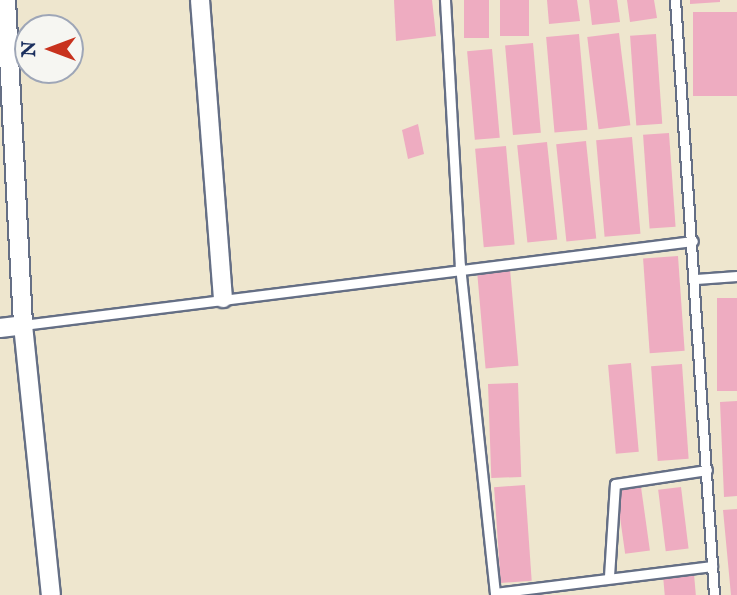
<!DOCTYPE html>
<html>
<head>
<meta charset="utf-8">
<style>
	body { margin:0 }
	#map { position:relative; width:737px; height:595px; overflow:hidden; background:#eee6ce; font-family:"IM FELL English",serif }
	div>[style] { position:absolute }
	[style*='--x'] { left:calc(var(--x)*1px); top:calc(var(--y)*1px); width:calc(var(--w)*1px); rotate:calc(var(--a)*1deg) }
	.building>* { inset:0; background:#eeacc1; transform-origin:0 0 }
	.roads { filter:drop-shadow(2px 0 #656f85) drop-shadow(-2px 0 #656f85) drop-shadow(0 2px #656f85) drop-shadow(0 -2px #656f85) }
	.service>* { height:9px; margin:-4.5px; padding:0 4.5px; transform-origin:4.5px; border-radius:4.5px; background:#fff }
	.minor>* { height:18px; margin:-9px; padding:0 9px; transform-origin:9px; border-radius:9px; background:#fff }
	span { translate:-50% -50%; white-space:nowrap; text-align:center; line-height:1.15; -webkit-text-stroke:5px #f6f6f2; paint-order:stroke }
	.north { position:absolute; left:14px; top:14px; width:70px; height:70px; box-sizing:border-box; background:#f6f6f2; border:2px solid #9ea6b7; border-radius:50%; rotate:270deg; font-size:19px; font-weight:700; line-height:28px; text-align:center; color:#1b2f5e }
	.north::after { content:''; display:block; margin:auto; width:24px; height:32px; background:#c8321e; clip-path:polygon(50% 0,100% 100%,50% 72%,0 100%) }
</style>
</head>
<body>
<div id="map">
	<div class="building">
		<div style="clip-path:polygon(394px 0,432px 0,436px 36px,396px 41px)"></div>
		<div style="left:464px;top:0;width:25px;height:38px"></div>
		<div style="left:500px;top:0;width:29px;height:36px"></div>
		<div style="clip-path:polygon(547px 0,577px 0,580px 21px,549px 24px)"></div>
		<div style="clip-path:polygon(589px 0,617px 0,620px 22px,592px 25px)"></div>
		<div style="clip-path:polygon(627px 0,654px 0,657px 18px,630px 22px)"></div>
		<div style="clip-path:polygon(690px 0,720px 0,720px 2px,690px 4px)"></div>
		<div style="left:737px;top:12px;width:84px;height:44px;rotate:90deg"></div>
		<div style="left:619px;top:33px;width:93px;height:32px;rotate:83deg"></div>
		<div style="left:579px;top:34px;width:96px;height:33px;rotate:85deg"></div>
		<div style="left:656px;top:34px;width:90px;height:26px;rotate:86deg"></div>
		<div style="left:533px;top:43px;width:90px;height:28px;rotate:85deg"></div>
		<div style="left:492px;top:49px;width:89px;height:25px;rotate:85deg"></div>
		<div style="clip-path:polygon(418px 124px,424px 154px,408px 159px,402px 130px)"></div>
		<div style="left:669px;top:133px;width:94px;height:26px;rotate:86deg"></div>
		<div style="left:632px;top:137px;width:97px;height:36px;rotate:85deg"></div>
		<div style="left:586px;top:141px;width:98px;height:30px;rotate:84deg"></div>
		<div style="left:547px;top:142px;width:98px;height:30px;rotate:84deg"></div>
		<div style="left:506px;top:146px;width:99px;height:31px;rotate:85deg"></div>
		<div style="left:678px;top:256px;width:95px;height:35px;rotate:86deg"></div>
		<div style="left:510px;top:269px;width:97px;height:33px;rotate:85deg"></div>
		<div style="left:717px;top:298px;width:20px;height:93px"></div>
		<div style="left:631px;top:363px;width:89px;height:23px;rotate:85deg"></div>
		<div style="left:682px;top:364px;width:95px;height:31px;rotate:86deg"></div>
		<div style="left:518px;top:383px;width:94px;height:30px;rotate:88deg"></div>
		<div style="clip-path:polygon(737px 401px,737px 496px,724px 497px,720px 402px)"></div>
		<div style="left:525px;top:485px;width:96px;height:31px;rotate:86deg"></div>
		<div style="left:641px;top:487px;width:64px;height:25px;rotate:82deg"></div>
		<div style="left:681px;top:487px;width:62px;height:23px;rotate:83deg"></div>
		<div style="clip-path:polygon(737px 509px,737px 595px,731px 595px,723px 510px)"></div>
		<div style="left:694px;top:574px;width:21px;height:31px;rotate:85deg"></div>
	</div>
	<div class="roads">
		<div class="service">
			<div style="--x:445;--y:0;--w:266;--a:86.8"></div>
			<div style="--x:460;--y:266;--w:331;--a:83.9"></div>
			<div style="--x:675;--y:0;--w:596;--a:86.25"></div>
			<div style="--x:696;--y:279;--w:41;--a:-4.2"></div>
			<div style="--x:23;--y:325;--w:675;--a:-7.15"></div>
			<div style="--x:609;--y:576;--w:92;--a:-86.3"></div>
			<div style="--x:615;--y:484;--w:93;--a:-8.7"></div>
			<div style="--x:495;--y:593;--w:219;--a:-7.1"></div>
		</div>
		<div class="minor">
			<div style="--x:6;--y:0;--w:325;--a:87"></div>
			<div style="--x:23;--y:325;--w:271;--a:84.1"></div>
			<div style="--x:200;--y:0;--w:299;--a:85.6"></div>
			<div style="--x:0;--y:328;--w:23;--a:-7"></div>
		</div>
	</div>
	<div class="north">N</div>
</div>
</body>
</html>
